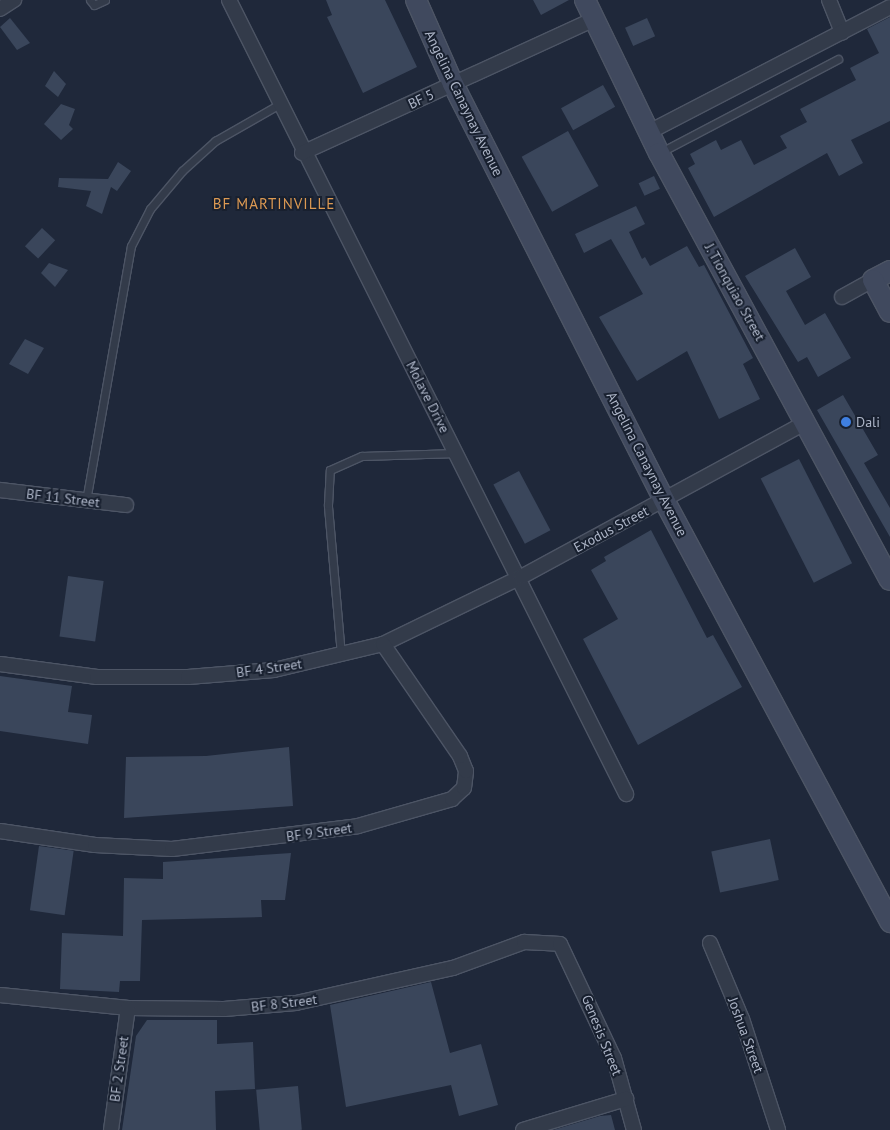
<!DOCTYPE html>
<html>
<head>
<meta charset="utf-8">
<style>
	body { margin:0 }
	#map { position:relative; width:890px; height:1130px; overflow:hidden; background:#1f283a; font-family:"PT Sans",sans-serif }
	div>[style] { position:absolute }
	[style*='--x'] { left:calc(var(--x)*1px); top:calc(var(--y)*1px); width:calc(var(--w)*1px); rotate:calc(var(--a)*1deg) }
	.building>* { inset:0; background:#3a465b; transform-origin:0 0 }
	.roads { filter:drop-shadow(1px 0 #4d5565) drop-shadow(-1px 0 #4d5565) drop-shadow(0 1px #4d5565) drop-shadow(0 -1px #4d5565) }
	.lane>* { height:7px; margin:-3.5px; padding:0 3.5px; transform-origin:3.5px; border-radius:3.5px; background:#333b4a }
	.street>* { height:14px; margin:-7px; padding:0 7px; transform-origin:7px; border-radius:7px; background:#333b4a }
	.secondary>* { height:20px; margin:-10px; padding:0 10px; transform-origin:10px; border-radius:10px; background:#40495e }
	.dots>* { width:14px; height:14px; translate:-50% -50%; box-sizing:border-box; border:2px solid #18202f; border-radius:50% }
	span { translate:-50% -50%; white-space:nowrap; text-align:center; line-height:1.15; -webkit-text-stroke:4px #18202f; paint-order:stroke }
	.street-label { font-size:14px; color:#adb5c7 }
	.poi-label { font-size:14px; color:#adb5c7 }
	.left { translate:0 -50%; text-align:left }
	.neighbourhood-label { font-size:15px; color:#dd9a53; letter-spacing:1px }
</style>
</head>
<body>
<div id="map">
	<div class="building">
		<div style="clip-path:polygon(326px 0,385px 0,417px 67px,363px 93px,327px 17px,332px 15px)"></div>
		<div style="clip-path:polygon(533px 0,569px 0,541px 15px)"></div>
		<div style="clip-path:polygon(890px 17px,890px 121px,851px 140px,863px 163px,839px 176px,827px 153px,714px 217px,688px 168px,695px 164px,690px 154px,716px 140px,721px 150px,741px 140px,754px 165px,787px 148px,780px 136px,807px 122px,800px 109px,856px 80px,850px 68px,879px 53px,867px 29px)"></div>
		<div style="clip-path:polygon(10px 18px,30px 43px,17px 50px,0 27px)"></div>
		<div style="left:647px;top:18px;width:20px;height:24px;rotate:66deg"></div>
		<div style="clip-path:polygon(54px 71px,66px 84px,58px 97px,45px 86px)"></div>
		<div style="left:603px;top:85px;width:25px;height:48px;rotate:61deg"></div>
		<div style="clip-path:polygon(61px 104px,75px 109px,69px 125px,73px 129px,61px 140px,44px 124px)"></div>
		<div style="left:568px;top:131px;width:63px;height:53px;rotate:61deg"></div>
		<div style="clip-path:polygon(118px 162px,131px 171px,117px 191px,111px 187px,102px 214px,86px 206px,91px 191px,58px 187px,59px 178px,108px 179px)"></div>
		<div style="left:654px;top:176px;width:14px;height:17px;rotate:65deg"></div>
		<div style="clip-path:polygon(636px 206px,645px 224px,629px 232px,642px 259px,645px 257px,650px 266px,687px 246px,699px 267px,704px 265px,753px 358px,743px 364px,760px 399px,719px 419px,687px 351px,637px 381px,599px 317px,643px 294px,611px 239px,584px 253px,575px 234px)"></div>
		<div style="left:42px;top:228px;width:18px;height:25px;rotate:43deg"></div>
		<div style="clip-path:polygon(795px 248px,811px 277px,786px 291px,805px 325px,825px 313px,851px 358px,818px 377px,807px 357px,798px 362px,745px 276px)"></div>
		<div style="clip-path:polygon(49px 263px,68px 270px,55px 287px,41px 273px)"></div>
		<div style="clip-path:polygon(25px 339px,44px 348px,28px 374px,9px 364px)"></div>
		<div style="clip-path:polygon(843px 395px,878px 455px,864px 463px,890px 508px,890px 537px,817px 410px)"></div>
		<div style="left:799px;top:459px;width:117px;height:43px;rotate:63deg"></div>
		<div style="left:519px;top:471px;width:67px;height:29px;rotate:62deg"></div>
		<div style="clip-path:polygon(651px 530px,707px 638px,713px 635px,742px 687px,638px 745px,583px 639px,618px 619px,591px 570px,606px 561px,604px 557px)"></div>
		<div style="left:68px;top:576px;width:36px;height:61px;rotate:8deg"></div>
		<div style="clip-path:polygon(0 676px,72px 686px,68px 712px,92px 715px,88px 744px,0 731px)"></div>
		<div style="clip-path:polygon(289px 747px,293px 806px,124px 818px,126px 757px,206px 756px)"></div>
		<div style="left:770px;top:839px;width:42px;height:60px;rotate:78deg"></div>
		<div style="left:39px;top:846px;width:35px;height:65px;rotate:8deg"></div>
		<div style="clip-path:polygon(291px 853px,285px 900px,261px 900px,262px 917px,142px 920px,140px 981px,120px 981px,119px 992px,60px 989px,62px 933px,123px 936px,124px 878px,163px 879px,163px 862px)"></div>
		<div style="clip-path:polygon(431px 982px,450px 1053px,481px 1044px,498px 1105px,459px 1116px,451px 1085px,346px 1107px,330px 1005px)"></div>
		<div style="clip-path:polygon(147px 1020px,217px 1020px,217px 1044px,253px 1042px,255px 1089px,215px 1091px,216px 1130px,122px 1130px,136px 1036px)"></div>
		<div style="left:298px;top:1086px;width:44px;height:42px;rotate:85deg"></div>
		<div style="clip-path:polygon(611px 1115px,615px 1130px,553px 1130px,600px 1116px)"></div>
	</div>
	<div class="roads">
		<div class="lane">
			<div style="--x:90;--y:0;--w:6;--a:51"></div>
			<div style="--x:94;--y:5;--w:12;--a:-24"></div>
			<div style="--x:661;--y:152;--w:200;--a:-27.7"></div>
			<div style="--x:86;--y:501;--w:259;--a:-80"></div>
			<div style="--x:131;--y:246;--w:42;--a:-62.8"></div>
			<div style="--x:150;--y:209;--w:50;--a:-49.9"></div>
			<div style="--x:182;--y:171;--w:45;--a:-42.3"></div>
			<div style="--x:215;--y:141;--w:73;--a:-29.7"></div>
			<div style="--x:341;--y:655;--w:151;--a:-95"></div>
			<div style="--x:328;--y:505;--w:35;--a:-87"></div>
			<div style="--x:330;--y:470;--w:35;--a:-24"></div>
			<div style="--x:362;--y:456;--w:95;--a:-1.8"></div>
		</div>
		<div class="street">
			<div style="--x:229;--y:0;--w:888;--a:63.43"></div>
			<div style="--x:829;--y:0;--w:35;--a:68"></div>
			<div style="--x:0;--y:9;--w:17;--a:-33"></div>
			<div style="--x:649;--y:132;--w:271;--a:-27.4"></div>
			<div style="--x:302;--y:153;--w:322;--a:-24.6"></div>
			<div style="--x:842;--y:297;--w:35;--a:-29"></div>
			<div style="--x:0;--y:490;--w:127;--a:6.8"></div>
			<div style="--x:0;--y:664;--w:98;--a:7.6"></div>
			<div style="--x:97;--y:677;--w:91;--a:0"></div>
			<div style="--x:188;--y:677;--w:86;--a:-4.7"></div>
			<div style="--x:274;--y:670;--w:112;--a:-13.4"></div>
			<div style="--x:383;--y:644;--w:153;--a:-25.9"></div>
			<div style="--x:521;--y:577;--w:324;--a:-28.5"></div>
			<div style="--x:0;--y:831;--w:96;--a:8.4"></div>
			<div style="--x:95;--y:845;--w:77;--a:3"></div>
			<div style="--x:172;--y:849;--w:187;--a:-7"></div>
			<div style="--x:358;--y:826;--w:98;--a:-16"></div>
			<div style="--x:452;--y:799;--w:16;--a:-43"></div>
			<div style="--x:464;--y:788;--w:17;--a:-83"></div>
			<div style="--x:466;--y:771;--w:16;--a:-112"></div>
			<div style="--x:460;--y:756;--w:136;--a:-124.5"></div>
			<div style="--x:710;--y:943;--w:82;--a:67.2"></div>
			<div style="--x:742;--y:1019;--w:117;--a:72"></div>
			<div style="--x:0;--y:995;--w:129;--a:5.8"></div>
			<div style="--x:128;--y:1008;--w:96;--a:0.6"></div>
			<div style="--x:224;--y:1009;--w:72;--a:-4.8"></div>
			<div style="--x:296;--y:1003;--w:161;--a:-12.6"></div>
			<div style="--x:453;--y:968;--w:76;--a:-20.1"></div>
			<div style="--x:524;--y:942;--w:36;--a:3"></div>
			<div style="--x:560;--y:944;--w:126;--a:64.7"></div>
			<div style="--x:614;--y:1058;--w:75;--a:74.5"></div>
			<div style="--x:111;--y:1130;--w:123;--a:-82.1"></div>
			<div style="--x:523;--y:1130;--w:108;--a:-16.8"></div>
		</div>
		<div class="secondary">
			<div style="--x:416;--y:0;--w:92;--a:66.2"></div>
			<div style="--x:453;--y:84;--w:466;--a:63.1"></div>
			<div style="--x:664;--y:500;--w:479;--a:61.8"></div>
			<div style="--x:585;--y:0;--w:170;--a:64.2"></div>
			<div style="--x:659;--y:153;--w:485;--a:61.6"></div>
			<div style="--x:890;--y:271;--w:19;--a:152"></div>
			<div style="--x:873;--y:280;--w:36;--a:62"></div>
		</div>
	</div>
	<div class="dots">
		<div style="left:846px;top:422px;background:#3f7fe0"></div>
	</div>
	<div class="street-label">
		<span style="left:421px;top:99px;rotate:-25deg">BF 5</span>
		<span style="left:464px;top:103px;rotate:64deg">Angelina Canaynay Avenue</span>
		<span style="left:735px;top:292px;rotate:61deg">J. Tionquiao Street</span>
		<span style="left:428px;top:397px;rotate:63deg">Molave Drive</span>
		<span style="left:647px;top:464px;rotate:63deg">Angelina Canaynay Avenue</span>
		<span style="left:63px;top:498px;rotate:7deg">BF 11 Street</span>
		<span style="left:611px;top:529px;rotate:-28deg">Exodus Street</span>
		<span style="left:269px;top:668px;rotate:-8deg">BF 4 Street</span>
		<span style="left:319px;top:832px;rotate:-8deg">BF 9 Street</span>
		<span style="left:284px;top:1003px;rotate:-7deg">BF 8 Street</span>
		<span style="left:602px;top:1035px;rotate:68deg">Genesis Street</span>
		<span style="left:746px;top:1035px;rotate:70deg">Joshua Street</span>
		<span style="left:119px;top:1069px;rotate:-82deg">BF 2 Street</span>
	</div>
	<div class="poi-label">
		<span class="left" style="left:856px;top:422px">Dali</span>
	</div>
	<div class="neighbourhood-label">
		<span style="left:274px;top:204px">BF MARTINVILLE</span>
	</div>
</div>
</body>
</html>
